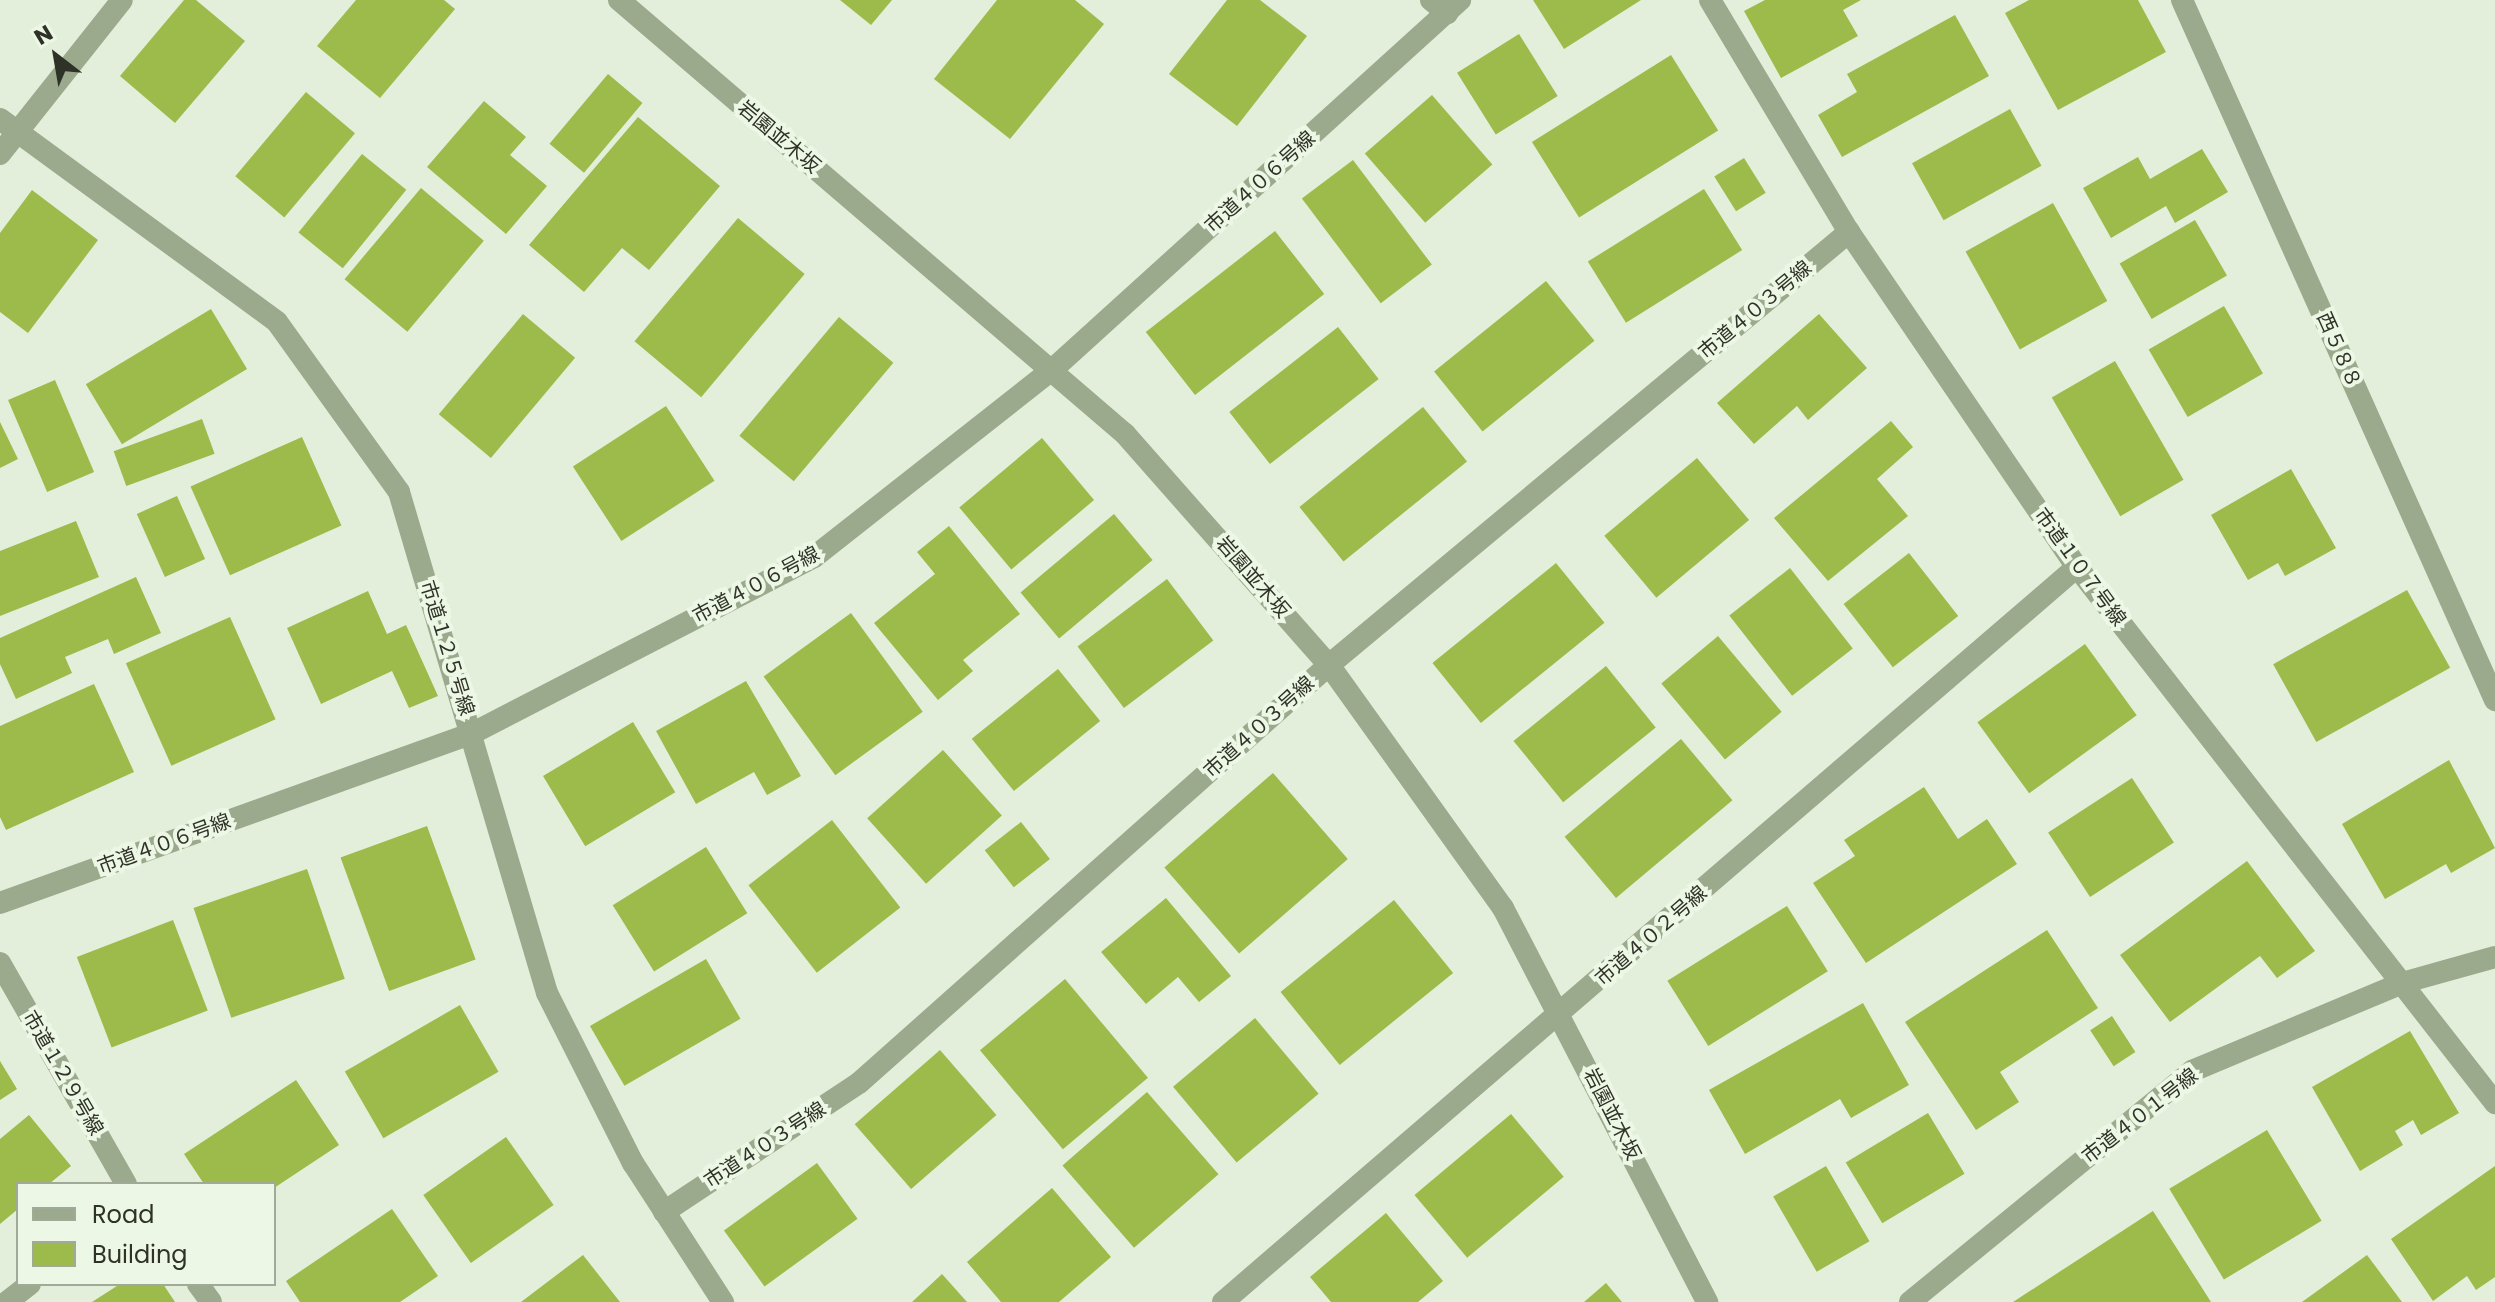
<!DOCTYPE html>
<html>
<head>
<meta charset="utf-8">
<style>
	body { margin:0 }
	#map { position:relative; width:2495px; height:1302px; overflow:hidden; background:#e3efda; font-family:Poppins,"Noto Sans JP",sans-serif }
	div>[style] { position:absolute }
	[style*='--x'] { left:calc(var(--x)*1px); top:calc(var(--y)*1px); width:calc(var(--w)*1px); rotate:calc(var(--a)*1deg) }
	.building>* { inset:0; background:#9cbb4b; transform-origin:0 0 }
	.minor>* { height:22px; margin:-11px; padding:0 11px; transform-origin:11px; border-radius:11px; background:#9ba98d }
	.tertiary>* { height:22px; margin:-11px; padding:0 11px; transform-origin:11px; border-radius:11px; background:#9ba98d }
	span { translate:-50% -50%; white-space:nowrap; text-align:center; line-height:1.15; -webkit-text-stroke:8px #edf7e5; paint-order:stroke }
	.street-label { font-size:20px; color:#2f3327 }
	.legend { position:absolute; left:16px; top:1182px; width:260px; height:104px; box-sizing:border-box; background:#edf7e5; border:2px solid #a1a999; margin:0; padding:10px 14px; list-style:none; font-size:24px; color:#2f3327 }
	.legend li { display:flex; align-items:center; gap:16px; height:40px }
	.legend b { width:40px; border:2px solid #a1a999 }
	.north { position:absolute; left:16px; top:16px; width:80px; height:80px; -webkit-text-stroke:6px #edf7e5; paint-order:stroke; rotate:329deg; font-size:22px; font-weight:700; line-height:32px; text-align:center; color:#2f3327 }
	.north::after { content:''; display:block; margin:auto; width:28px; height:36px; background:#2f3327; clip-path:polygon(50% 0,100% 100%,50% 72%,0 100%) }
</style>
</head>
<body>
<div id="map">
	<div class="building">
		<div style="clip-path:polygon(184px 0,196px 0,245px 41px,175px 123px,120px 76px)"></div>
		<div style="clip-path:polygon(356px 0,444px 0,455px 9px,380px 98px,317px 46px)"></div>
		<div style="clip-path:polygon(840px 0,892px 0,871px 25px)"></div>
		<div style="clip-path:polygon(997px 0,1075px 0,1104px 24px,1010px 139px,934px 79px)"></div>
		<div style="clip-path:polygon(1227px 0,1260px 0,1307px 36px,1237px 126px,1169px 74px)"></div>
		<div style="clip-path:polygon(1533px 0,1641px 0,1564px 49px)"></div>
		<div style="clip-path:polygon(1765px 0,1861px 0,1843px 10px,1858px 36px,1781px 78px,1744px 11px)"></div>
		<div style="clip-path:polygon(2029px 0,2138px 0,2166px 52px,2058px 110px,2005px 13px)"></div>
		<div style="clip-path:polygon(1955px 15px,1989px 76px,1842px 157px,1818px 115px,1857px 92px,1847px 74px)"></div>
		<div style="left:1519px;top:34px;width:73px;height:73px;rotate:58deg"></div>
		<div style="left:1671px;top:55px;width:89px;height:164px;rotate:58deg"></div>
		<div style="left:608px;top:74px;width:45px;height:91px;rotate:40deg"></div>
		<div style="left:306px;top:92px;width:64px;height:110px;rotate:40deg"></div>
		<div style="left:1432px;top:95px;width:92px;height:89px;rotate:49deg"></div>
		<div style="clip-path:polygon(484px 101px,526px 137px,510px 155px,547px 186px,506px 234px,427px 167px)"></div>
		<div style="left:2010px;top:109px;width:65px;height:112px;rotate:61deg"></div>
		<div style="clip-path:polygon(638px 117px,720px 186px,649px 270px,622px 248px,584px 292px,529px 245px)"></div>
		<div style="clip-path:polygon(2202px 149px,2228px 192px,2175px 223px,2166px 206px,2111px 238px,2083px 188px,2138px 157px,2150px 179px)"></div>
		<div style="left:362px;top:154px;width:57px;height:101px;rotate:39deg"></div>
		<div style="left:1744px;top:158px;width:41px;height:35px;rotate:58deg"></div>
		<div style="left:1353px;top:160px;width:131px;height:64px;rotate:53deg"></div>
		<div style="left:421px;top:188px;width:82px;height:119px;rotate:40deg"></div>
		<div style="left:1704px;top:189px;width:72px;height:137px;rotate:58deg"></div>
		<div style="clip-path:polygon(32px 190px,98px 240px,28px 333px,0 312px,0 233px)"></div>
		<div style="left:2053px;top:203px;width:112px;height:100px;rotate:61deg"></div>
		<div style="left:738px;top:218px;width:87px;height:161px;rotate:40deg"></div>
		<div style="left:2195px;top:220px;width:64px;height:87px;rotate:60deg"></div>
		<div style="left:1275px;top:231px;width:80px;height:164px;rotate:52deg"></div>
		<div style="left:1546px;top:281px;width:77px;height:144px;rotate:51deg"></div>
		<div style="left:2224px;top:306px;width:78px;height:87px;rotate:60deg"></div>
		<div style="left:211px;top:309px;width:70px;height:146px;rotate:59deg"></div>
		<div style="left:523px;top:314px;width:68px;height:131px;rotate:40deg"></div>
		<div style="clip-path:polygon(1819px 314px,1867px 368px,1808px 420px,1797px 406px,1754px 444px,1717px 403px)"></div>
		<div style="left:839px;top:317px;width:71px;height:155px;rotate:40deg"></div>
		<div style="left:1338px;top:327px;width:66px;height:138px;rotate:52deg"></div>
		<div style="left:2115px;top:361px;width:137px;height:73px;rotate:60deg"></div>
		<div style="left:55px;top:380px;width:100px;height:51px;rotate:67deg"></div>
		<div style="left:666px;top:406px;width:89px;height:111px;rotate:57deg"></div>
		<div style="left:1423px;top:407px;width:70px;height:159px;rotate:51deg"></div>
		<div style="left:202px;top:419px;width:37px;height:94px;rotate:70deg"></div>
		<div style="clip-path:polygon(1891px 421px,1913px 447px,1877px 479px,1908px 516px,1828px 581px,1774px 518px)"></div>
		<div style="clip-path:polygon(0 422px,18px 459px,0 468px)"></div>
		<div style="left:302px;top:437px;width:97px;height:122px;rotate:66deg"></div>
		<div style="left:1042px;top:438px;width:81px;height:108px;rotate:50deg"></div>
		<div style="left:1697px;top:458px;width:81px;height:121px;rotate:50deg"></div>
		<div style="clip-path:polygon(2291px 469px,2336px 548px,2285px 576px,2278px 563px,2248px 580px,2211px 515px)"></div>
		<div style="left:177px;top:496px;width:69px;height:44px;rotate:66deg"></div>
		<div style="left:1114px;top:514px;width:60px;height:122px;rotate:50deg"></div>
		<div style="clip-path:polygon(76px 521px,99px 577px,0 616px,0 551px)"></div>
		<div style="clip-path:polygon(949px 526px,1020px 614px,963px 660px,973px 671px,938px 700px,874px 623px,935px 574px,917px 552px)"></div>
		<div style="left:1909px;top:553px;width:80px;height:83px;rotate:52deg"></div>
		<div style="left:1556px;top:563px;width:77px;height:159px;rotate:51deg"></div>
		<div style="left:1790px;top:568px;width:102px;height:77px;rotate:52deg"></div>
		<div style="clip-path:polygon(136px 577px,161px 633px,114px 654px,108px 639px,65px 657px,72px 673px,16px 699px,0 664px,0 638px)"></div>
		<div style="left:1167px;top:579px;width:77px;height:112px;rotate:53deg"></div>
		<div style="left:2407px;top:590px;width:89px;height:153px;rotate:61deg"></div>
		<div style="clip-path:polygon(368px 591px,387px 634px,406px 625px,438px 696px,409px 708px,392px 671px,321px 704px,287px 628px)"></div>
		<div style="left:851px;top:613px;width:122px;height:108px;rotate:54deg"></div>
		<div style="left:230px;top:617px;width:112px;height:114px;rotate:66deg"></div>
		<div style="left:1718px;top:636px;width:99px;height:74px;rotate:50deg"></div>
		<div style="left:2085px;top:644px;width:88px;height:133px;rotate:54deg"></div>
		<div style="left:1606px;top:666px;width:79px;height:119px;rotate:51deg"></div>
		<div style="left:1058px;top:669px;width:67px;height:111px;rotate:51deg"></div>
		<div style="clip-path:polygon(746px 681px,801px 776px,767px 795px,754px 772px,696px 804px,656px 731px)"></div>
		<div style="clip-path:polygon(94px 684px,134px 772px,6px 830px,0 817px,0 726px)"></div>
		<div style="left:633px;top:722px;width:82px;height:105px;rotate:59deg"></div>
		<div style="left:1681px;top:739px;width:80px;height:152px;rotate:50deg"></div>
		<div style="left:943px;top:750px;width:88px;height:102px;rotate:48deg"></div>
		<div style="clip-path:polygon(2449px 760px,2495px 848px,2451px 873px,2446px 864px,2385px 899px,2342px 824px)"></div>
		<div style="left:1273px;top:773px;width:114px;height:144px;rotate:49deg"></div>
		<div style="left:2132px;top:778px;width:77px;height:100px;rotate:57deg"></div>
		<div style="clip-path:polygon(1924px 787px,1958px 839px,1987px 819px,2017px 864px,1866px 963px,1813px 883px,1855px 856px,1844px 840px)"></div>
		<div style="left:832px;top:820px;width:111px;height:106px;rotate:52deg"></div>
		<div style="left:1021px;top:822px;width:47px;height:46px;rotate:52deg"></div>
		<div style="left:427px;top:826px;width:142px;height:92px;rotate:70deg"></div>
		<div style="left:706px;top:847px;width:78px;height:110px;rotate:58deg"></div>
		<div style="clip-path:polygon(2247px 861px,2315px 951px,2277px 978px,2260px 956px,2170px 1022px,2120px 955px)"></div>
		<div style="left:307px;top:869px;width:116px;height:120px;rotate:71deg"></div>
		<div style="clip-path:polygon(1166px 898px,1231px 976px,1199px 1002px,1178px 977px,1146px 1004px,1101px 952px)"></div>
		<div style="left:1394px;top:900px;width:94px;height:146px;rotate:51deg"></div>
		<div style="left:1787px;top:906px;width:77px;height:141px;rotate:58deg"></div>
		<div style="left:173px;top:920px;width:97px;height:103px;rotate:69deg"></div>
		<div style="clip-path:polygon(2047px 930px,2098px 1008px,2000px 1072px,2019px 1102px,1976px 1130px,1905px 1022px)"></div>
		<div style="left:706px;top:959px;width:69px;height:134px;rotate:60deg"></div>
		<div style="left:1065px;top:979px;width:129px;height:111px;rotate:50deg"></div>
		<div style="clip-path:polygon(1863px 1003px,1909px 1085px,1851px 1118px,1840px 1099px,1745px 1154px,1709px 1090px)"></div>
		<div style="left:460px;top:1005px;width:77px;height:133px;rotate:60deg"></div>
		<div style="left:2112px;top:1016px;width:43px;height:26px;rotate:57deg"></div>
		<div style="left:1255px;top:1018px;width:99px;height:107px;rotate:50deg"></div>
		<div style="clip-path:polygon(2410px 1031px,2459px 1113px,2421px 1135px,2413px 1120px,2395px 1131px,2403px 1145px,2360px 1171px,2312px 1087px)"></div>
		<div style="left:940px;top:1050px;width:86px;height:113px;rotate:49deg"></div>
		<div style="clip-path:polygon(0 1061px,17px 1089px,0 1100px)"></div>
		<div style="clip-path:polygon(296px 1080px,339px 1145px,274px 1188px,204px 1184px,184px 1154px)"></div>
		<div style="left:1147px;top:1092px;width:109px;height:112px;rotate:49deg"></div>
		<div style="left:1928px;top:1113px;width:71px;height:96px;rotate:59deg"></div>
		<div style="left:1511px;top:1114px;width:82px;height:126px;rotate:50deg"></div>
		<div style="clip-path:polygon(29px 1115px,71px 1166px,49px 1184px,18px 1184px,18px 1209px,0 1224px,0 1139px)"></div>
		<div style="left:2267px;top:1130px;width:106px;height:114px;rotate:59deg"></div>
		<div style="left:506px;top:1137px;width:83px;height:101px;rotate:55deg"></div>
		<div style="left:817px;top:1163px;width:69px;height:115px;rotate:54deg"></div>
		<div style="left:1826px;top:1166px;width:87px;height:61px;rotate:60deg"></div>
		<div style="clip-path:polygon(2495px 1166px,2495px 1277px,2476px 1290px,2467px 1276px,2433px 1301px,2391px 1239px)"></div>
		<div style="clip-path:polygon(1052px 1188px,1111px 1257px,1059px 1302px,1001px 1302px,967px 1262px)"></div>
		<div style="clip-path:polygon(392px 1209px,438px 1276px,400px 1302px,300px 1302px,286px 1281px)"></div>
		<div style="clip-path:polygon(2153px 1211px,2211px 1302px,2013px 1302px)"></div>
		<div style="clip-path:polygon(1386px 1213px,1443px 1281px,1418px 1302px,1331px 1302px,1310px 1277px)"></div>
		<div style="clip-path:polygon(583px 1255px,620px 1302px,521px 1302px)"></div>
		<div style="clip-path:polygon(2367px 1255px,2402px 1302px,2302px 1302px)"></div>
		<div style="clip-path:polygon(942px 1274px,967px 1302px,912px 1302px)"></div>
		<div style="clip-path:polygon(1606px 1283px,1622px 1302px,1584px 1302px)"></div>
		<div style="clip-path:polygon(120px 1284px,163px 1284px,175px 1302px,92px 1302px)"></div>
	</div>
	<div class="minor">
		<div style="--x:1431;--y:0;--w:21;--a:39"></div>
		<div style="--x:1710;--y:0;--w:270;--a:59.1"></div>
		<div style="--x:1849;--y:232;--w:405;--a:55.8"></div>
		<div style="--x:2077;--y:567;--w:680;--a:52.05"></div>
		<div style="--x:2182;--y:0;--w:767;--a:65.91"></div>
		<div style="--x:0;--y:119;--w:343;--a:36.2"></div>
		<div style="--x:277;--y:322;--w:209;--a:54.3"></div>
		<div style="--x:399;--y:492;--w:522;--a:73.54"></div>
		<div style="--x:547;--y:993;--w:191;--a:63.2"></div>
		<div style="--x:633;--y:1163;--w:166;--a:57.1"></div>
		<div style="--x:0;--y:154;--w:196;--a:-51.6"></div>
		<div style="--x:0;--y:903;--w:503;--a:-19.77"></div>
		<div style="--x:473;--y:733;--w:384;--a:-27.3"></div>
		<div style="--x:814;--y:557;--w:303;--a:-38.2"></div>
		<div style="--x:1052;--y:370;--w:551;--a:-42.2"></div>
		<div style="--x:0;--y:963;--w:254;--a:60.3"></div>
		<div style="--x:664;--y:1212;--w:234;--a:-33.5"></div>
		<div style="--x:859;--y:1083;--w:629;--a:-41.65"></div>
		<div style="--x:1329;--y:665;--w:677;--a:-39.78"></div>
		<div style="--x:198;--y:1284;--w:22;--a:54"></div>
		<div style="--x:7;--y:1302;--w:29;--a:-38"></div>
		<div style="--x:1223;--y:1302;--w:1127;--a:-40.72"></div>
		<div style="--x:1910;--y:1302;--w:365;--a:-39.3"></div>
		<div style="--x:2192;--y:1071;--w:228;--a:-22.7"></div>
		<div style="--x:2402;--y:983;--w:97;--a:-15.6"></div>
	</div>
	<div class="tertiary">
		<div style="--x:619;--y:0;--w:667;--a:40.62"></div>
		<div style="--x:1125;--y:434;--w:308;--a:48.6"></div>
		<div style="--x:1329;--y:665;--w:299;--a:54.4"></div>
		<div style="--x:1503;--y:908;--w:444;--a:62.6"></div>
	</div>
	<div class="street-label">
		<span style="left:779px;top:137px;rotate:40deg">岩園並木坂</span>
		<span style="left:1260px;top:182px;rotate:-42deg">市道４０６号線</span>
		<span style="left:1755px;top:310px;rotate:-40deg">市道４０３号線</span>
		<span style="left:2339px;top:350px;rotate:66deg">西５８８</span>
		<span style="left:2080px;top:567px;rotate:54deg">市道１０７号線</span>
		<span style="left:1253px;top:577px;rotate:49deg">岩園並木坂</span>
		<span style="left:756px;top:585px;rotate:-28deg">市道４０６号線</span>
		<span style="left:447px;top:648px;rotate:73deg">市道１２５号線</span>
		<span style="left:1259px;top:727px;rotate:-42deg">市道４０３号線</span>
		<span style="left:164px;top:844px;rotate:-20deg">市道４０６号線</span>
		<span style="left:1651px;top:936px;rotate:-41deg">市道４０２号線</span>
		<span style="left:63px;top:1073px;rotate:60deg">市道１２９号線</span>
		<span style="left:1612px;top:1114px;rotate:63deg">岩園並木坂</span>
		<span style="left:2140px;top:1116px;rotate:-38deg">市道４０１号線</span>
		<span style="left:765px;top:1145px;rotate:-33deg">市道４０３号線</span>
	</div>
	<ul class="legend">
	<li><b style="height:10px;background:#9ba98d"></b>Road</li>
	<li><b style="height:22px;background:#9cbb4b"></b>Building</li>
	</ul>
	<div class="north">N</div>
</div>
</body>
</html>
